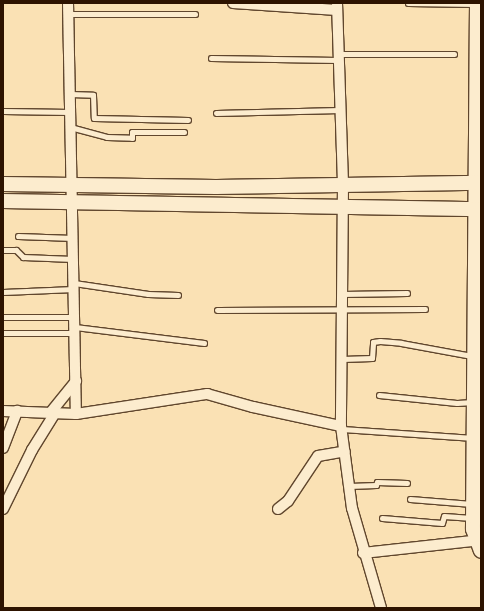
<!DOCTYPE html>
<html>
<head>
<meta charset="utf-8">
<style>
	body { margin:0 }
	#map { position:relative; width:484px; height:611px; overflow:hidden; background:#fae1b4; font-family:Cardo,serif }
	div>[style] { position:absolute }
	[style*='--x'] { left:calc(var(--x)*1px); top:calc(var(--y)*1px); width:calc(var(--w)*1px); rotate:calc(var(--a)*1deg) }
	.roads { filter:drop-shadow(1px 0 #60462d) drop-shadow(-1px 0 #60462d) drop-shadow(0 1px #60462d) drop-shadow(0 -1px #60462d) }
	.lane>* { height:5px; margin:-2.5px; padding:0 2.5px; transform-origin:2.5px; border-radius:2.5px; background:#fcecce }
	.street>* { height:10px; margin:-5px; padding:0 5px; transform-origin:5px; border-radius:5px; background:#fcecce }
	.secondary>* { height:14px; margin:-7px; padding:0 7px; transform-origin:7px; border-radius:7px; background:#fcecce }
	span { translate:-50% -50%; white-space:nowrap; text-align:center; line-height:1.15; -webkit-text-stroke:4px #fcecce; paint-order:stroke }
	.frame { position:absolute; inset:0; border:4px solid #2d1300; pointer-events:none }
</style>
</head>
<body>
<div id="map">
	<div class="roads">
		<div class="lane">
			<div style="--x:408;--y:3;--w:67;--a:0.9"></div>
			<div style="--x:68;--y:14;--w:127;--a:0"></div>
			<div style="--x:339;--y:54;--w:115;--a:0"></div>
			<div style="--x:211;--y:58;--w:127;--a:0.9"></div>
			<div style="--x:70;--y:94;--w:23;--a:2"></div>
			<div style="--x:93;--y:95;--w:23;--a:88"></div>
			<div style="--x:94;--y:118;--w:94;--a:1.2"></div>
			<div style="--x:3;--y:111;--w:67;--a:0.9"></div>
			<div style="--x:216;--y:113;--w:124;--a:-1.4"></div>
			<div style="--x:70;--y:127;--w:38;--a:15"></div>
			<div style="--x:107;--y:137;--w:25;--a:2"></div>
			<div style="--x:132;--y:138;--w:6;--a:-90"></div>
			<div style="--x:132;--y:132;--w:52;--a:0"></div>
			<div style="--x:18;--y:236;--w:55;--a:2.1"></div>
			<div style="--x:3;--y:250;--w:13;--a:0"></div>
			<div style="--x:16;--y:250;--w:10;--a:45"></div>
			<div style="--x:23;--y:257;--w:50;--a:2.3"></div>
			<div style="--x:74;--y:283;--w:75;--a:8.5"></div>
			<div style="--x:148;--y:294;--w:30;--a:2"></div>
			<div style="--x:3;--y:292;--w:71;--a:-2.4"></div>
			<div style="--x:342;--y:294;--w:65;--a:-0.9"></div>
			<div style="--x:217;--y:310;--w:208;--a:-0.3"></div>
			<div style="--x:3;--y:317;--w:71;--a:0"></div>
			<div style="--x:75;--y:327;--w:130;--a:7.1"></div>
			<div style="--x:3;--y:333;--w:72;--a:0"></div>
			<div style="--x:342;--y:359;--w:30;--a:-2"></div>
			<div style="--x:372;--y:358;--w:16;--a:-86"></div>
			<div style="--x:373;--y:342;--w:7;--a:-8"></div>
			<div style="--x:380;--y:341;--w:21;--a:5"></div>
			<div style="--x:401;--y:343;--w:72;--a:10.4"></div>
			<div style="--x:379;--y:395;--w:78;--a:5.9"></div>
			<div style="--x:457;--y:403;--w:16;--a:-4"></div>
			<div style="--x:342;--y:429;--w:132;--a:3.9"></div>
			<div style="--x:349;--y:486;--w:27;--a:-2"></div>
			<div style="--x:376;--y:485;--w:3;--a:-72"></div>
			<div style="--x:377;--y:482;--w:30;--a:2"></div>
			<div style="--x:410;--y:499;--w:62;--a:4.6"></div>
			<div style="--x:382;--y:518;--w:60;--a:4.8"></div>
			<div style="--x:442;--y:523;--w:7;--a:-74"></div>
			<div style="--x:444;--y:516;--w:28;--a:4"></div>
		</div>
		<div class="street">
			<div style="--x:68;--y:3;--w:411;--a:88.9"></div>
			<div style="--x:233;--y:3;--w:104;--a:3.9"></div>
			<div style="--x:337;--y:3;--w:181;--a:88.1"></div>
			<div style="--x:343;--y:184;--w:242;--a:90.5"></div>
			<div style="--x:341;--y:426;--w:83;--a:82.4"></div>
			<div style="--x:352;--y:508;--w:104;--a:73.8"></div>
			<div style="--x:3;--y:411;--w:73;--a:2.4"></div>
			<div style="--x:76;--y:414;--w:133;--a:-8.7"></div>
			<div style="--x:207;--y:394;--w:48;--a:15.8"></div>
			<div style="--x:253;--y:407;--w:90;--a:12.2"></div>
			<div style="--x:51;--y:412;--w:40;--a:-51"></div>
			<div style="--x:3;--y:448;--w:40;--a:-69"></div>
			<div style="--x:3;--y:509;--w:66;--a:-63.8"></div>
			<div style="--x:32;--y:450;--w:44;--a:-58.1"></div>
			<div style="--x:278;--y:509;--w:13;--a:-39"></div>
			<div style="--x:288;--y:501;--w:54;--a:-56.3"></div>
			<div style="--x:318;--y:456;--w:27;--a:-10"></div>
			<div style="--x:363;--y:553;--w:119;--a:-6.3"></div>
		</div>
		<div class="secondary">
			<div style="--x:477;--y:3;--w:526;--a:90.44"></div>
			<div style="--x:473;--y:529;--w:23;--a:70"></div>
			<div style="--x:3;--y:184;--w:213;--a:0.8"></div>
			<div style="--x:216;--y:187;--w:265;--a:-0.9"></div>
			<div style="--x:3;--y:201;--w:478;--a:1"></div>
		</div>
	</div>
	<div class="frame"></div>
</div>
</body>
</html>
